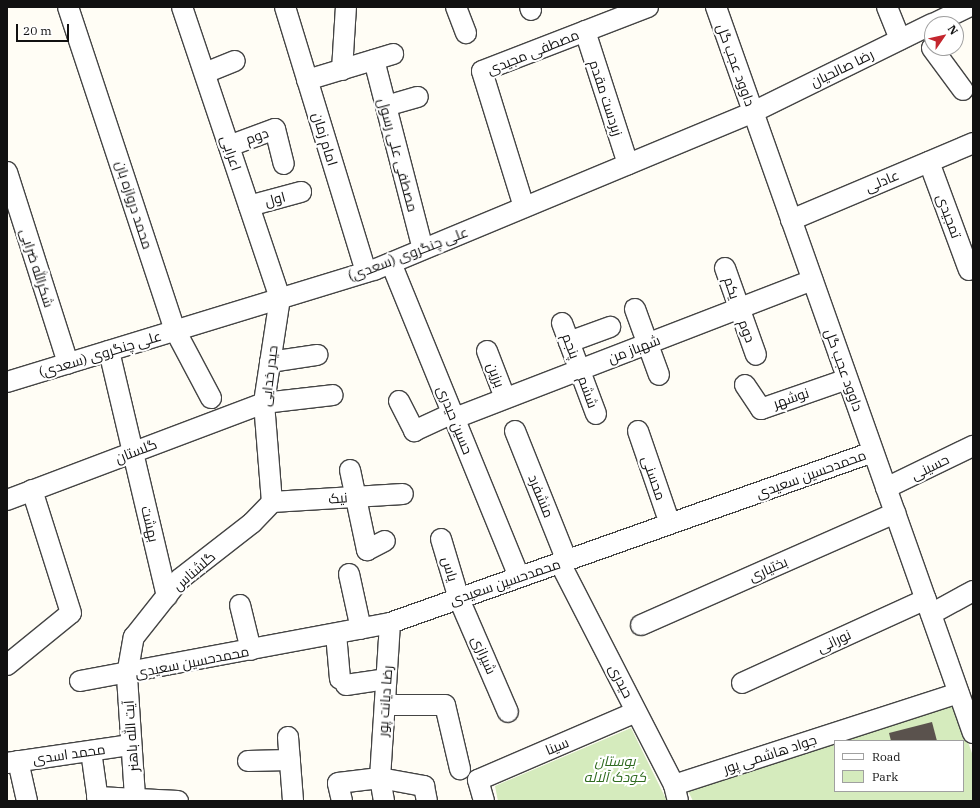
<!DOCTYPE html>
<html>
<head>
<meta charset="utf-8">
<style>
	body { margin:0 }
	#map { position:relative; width:980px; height:808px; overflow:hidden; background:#fffdf5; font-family:"IBM Plex Serif",Cairo,serif }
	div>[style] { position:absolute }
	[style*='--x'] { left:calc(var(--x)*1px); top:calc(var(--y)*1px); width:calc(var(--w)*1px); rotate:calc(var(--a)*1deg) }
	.green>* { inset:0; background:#d5ebbd }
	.building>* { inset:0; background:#5a524d }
	.roads { filter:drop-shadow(1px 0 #444) drop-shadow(-1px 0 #444) drop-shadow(0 1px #444) drop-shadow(0 -1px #444) }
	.minor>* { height:20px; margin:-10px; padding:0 10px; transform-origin:10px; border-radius:10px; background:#fff }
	span { translate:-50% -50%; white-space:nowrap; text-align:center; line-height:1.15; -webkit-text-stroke:4px #fff; paint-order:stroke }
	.street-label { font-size:14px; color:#111 }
	.park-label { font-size:14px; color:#2f6b1f; font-style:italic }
	.frame { position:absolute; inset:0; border:8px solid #111; pointer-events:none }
	.legend { position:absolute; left:834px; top:740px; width:130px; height:52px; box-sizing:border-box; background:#fff; border:1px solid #a0a0a0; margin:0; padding:5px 7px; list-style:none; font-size:12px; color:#111 }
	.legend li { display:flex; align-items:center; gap:8px; height:20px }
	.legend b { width:20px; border:1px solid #a0a0a0 }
	.north { position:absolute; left:924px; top:16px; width:40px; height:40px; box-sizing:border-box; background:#fff; border:1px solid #a0a0a0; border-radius:50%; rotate:56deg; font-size:11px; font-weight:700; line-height:16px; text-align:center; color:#111 }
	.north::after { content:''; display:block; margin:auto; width:14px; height:18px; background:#c4262e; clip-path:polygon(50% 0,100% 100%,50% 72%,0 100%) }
	.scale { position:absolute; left:16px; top:24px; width:53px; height:18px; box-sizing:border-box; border:2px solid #111; border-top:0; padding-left:5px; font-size:12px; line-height:14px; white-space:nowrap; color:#111; -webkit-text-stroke:3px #fff; paint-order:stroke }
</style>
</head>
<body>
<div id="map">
	<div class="green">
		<div style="clip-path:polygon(954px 703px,973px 756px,973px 801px,693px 801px,687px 789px,835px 741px,835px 791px,963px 791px,963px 741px,836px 741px)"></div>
		<div style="clip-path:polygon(631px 728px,667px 801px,498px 801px,495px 786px)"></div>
	</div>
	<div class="building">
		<div style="clip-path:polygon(932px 722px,937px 741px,891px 741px,889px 733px)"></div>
	</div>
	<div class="roads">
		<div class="minor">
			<div style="--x:68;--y:7;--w:340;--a:71.7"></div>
			<div style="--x:175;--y:330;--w:77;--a:62.1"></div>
			<div style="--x:182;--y:7;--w:307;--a:71.4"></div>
			<div style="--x:280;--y:298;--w:106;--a:98.7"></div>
			<div style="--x:264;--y:403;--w:99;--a:85.4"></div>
			<div style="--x:285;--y:7;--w:277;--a:73"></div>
			<div style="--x:456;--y:7;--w:28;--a:69"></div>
			<div style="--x:530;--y:7;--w:3;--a:72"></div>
			<div style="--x:716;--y:7;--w:770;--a:70.51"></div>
			<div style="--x:887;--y:7;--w:35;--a:68"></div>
			<div style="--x:933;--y:24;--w:39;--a:-26"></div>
			<div style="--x:585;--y:31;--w:140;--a:72.1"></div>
			<div style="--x:932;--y:48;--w:52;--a:53.6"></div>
			<div style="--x:374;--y:60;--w:195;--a:75.5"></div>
			<div style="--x:342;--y:70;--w:63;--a:-86.4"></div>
			<div style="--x:205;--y:73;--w:32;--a:-22"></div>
			<div style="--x:307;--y:80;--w:90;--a:-16.8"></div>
			<div style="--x:386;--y:106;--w:33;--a:-16"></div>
			<div style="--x:229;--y:146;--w:49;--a:-20.3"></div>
			<div style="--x:275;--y:129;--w:36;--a:76"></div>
			<div style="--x:929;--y:162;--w:115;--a:69.7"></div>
			<div style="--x:7;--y:172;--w:201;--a:72.3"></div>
			<div style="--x:249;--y:206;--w:54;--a:-15.1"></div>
			<div style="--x:524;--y:207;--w:142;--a:-107.2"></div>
			<div style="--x:482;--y:71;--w:178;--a:-21.1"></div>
			<div style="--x:791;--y:220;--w:198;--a:-22.9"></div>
			<div style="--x:391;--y:263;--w:339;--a:67.8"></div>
			<div style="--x:725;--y:268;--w:92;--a:70.4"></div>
			<div style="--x:635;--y:309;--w:70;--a:70"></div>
			<div style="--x:562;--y:323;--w:97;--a:69.5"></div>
			<div style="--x:569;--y:342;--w:44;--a:-20.1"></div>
			<div style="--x:109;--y:351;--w:252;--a:76.7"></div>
			<div style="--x:487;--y:351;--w:50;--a:69"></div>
			<div style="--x:270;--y:362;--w:48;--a:-8.5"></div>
			<div style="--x:7;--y:382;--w:384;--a:-17"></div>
			<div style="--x:374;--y:270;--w:411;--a:-22.6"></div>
			<div style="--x:753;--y:112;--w:199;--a:-26.2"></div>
			<div style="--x:745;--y:385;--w:29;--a:56"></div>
			<div style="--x:761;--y:409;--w:91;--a:-19.2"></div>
			<div style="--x:399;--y:401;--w:34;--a:63"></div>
			<div style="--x:414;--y:431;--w:43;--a:-24.8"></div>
			<div style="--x:455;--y:418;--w:383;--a:-21.1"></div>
			<div style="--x:515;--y:431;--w:140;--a:68.2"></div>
			<div style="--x:638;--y:431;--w:98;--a:71"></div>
			<div style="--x:350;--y:470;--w:82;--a:78"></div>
			<div style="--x:367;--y:550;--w:20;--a:-27"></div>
			<div style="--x:886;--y:488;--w:97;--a:-25.8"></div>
			<div style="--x:7;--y:500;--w:275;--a:-20.7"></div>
			<div style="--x:264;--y:403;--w:69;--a:-6.6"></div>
			<div style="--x:272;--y:502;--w:131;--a:-3.5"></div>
			<div style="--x:441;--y:539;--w:63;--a:73.3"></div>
			<div style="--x:459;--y:599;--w:123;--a:66.6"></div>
			<div style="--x:560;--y:563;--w:250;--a:62.8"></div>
			<div style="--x:674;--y:785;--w:16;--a:76"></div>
			<div style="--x:349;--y:574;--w:56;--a:77.7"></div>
			<div style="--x:240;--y:605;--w:46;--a:76.3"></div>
			<div style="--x:931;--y:614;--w:48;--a:-28.7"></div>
			<div style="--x:641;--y:625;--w:278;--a:-23.8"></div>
			<div style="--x:336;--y:634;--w:45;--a:84.9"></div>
			<div style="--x:7;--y:665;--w:82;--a:-39.1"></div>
			<div style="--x:71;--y:613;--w:129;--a:-107.6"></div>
			<div style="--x:80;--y:681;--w:315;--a:-10.6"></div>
			<div style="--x:390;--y:623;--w:512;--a:-19.5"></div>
			<div style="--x:742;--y:683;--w:202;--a:-24.5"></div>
			<div style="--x:346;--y:685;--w:40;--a:-8.5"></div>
			<div style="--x:385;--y:705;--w:60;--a:0"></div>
			<div style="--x:445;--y:705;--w:66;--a:76.8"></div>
			<div style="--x:288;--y:737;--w:64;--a:85.5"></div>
			<div style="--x:91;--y:751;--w:50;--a:82"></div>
			<div style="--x:18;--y:761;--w:41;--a:77.3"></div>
			<div style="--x:248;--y:761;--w:42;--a:-1.4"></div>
			<div style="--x:7;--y:763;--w:125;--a:-8.3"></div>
			<div style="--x:674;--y:785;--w:299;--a:-17.9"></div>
			<div style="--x:97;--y:797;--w:81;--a:2.8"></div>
			<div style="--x:135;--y:797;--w:122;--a:-93.8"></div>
			<div style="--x:127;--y:675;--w:39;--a:-80"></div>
			<div style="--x:134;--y:637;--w:74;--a:-51.6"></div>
			<div style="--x:180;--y:579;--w:91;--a:-37.9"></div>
			<div style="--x:252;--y:523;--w:29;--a:-46"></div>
			<div style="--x:342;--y:801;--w:18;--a:-103"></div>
			<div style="--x:338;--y:783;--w:42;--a:-6.8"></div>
			<div style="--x:380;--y:778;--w:45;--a:10.3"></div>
			<div style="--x:424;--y:786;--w:15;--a:79"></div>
			<div style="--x:384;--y:801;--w:23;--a:-100"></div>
			<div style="--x:380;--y:778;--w:155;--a:-86.3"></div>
			<div style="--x:484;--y:801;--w:22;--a:-106"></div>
			<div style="--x:478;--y:780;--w:172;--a:-23.3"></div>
		</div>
	</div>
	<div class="street-label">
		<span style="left:533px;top:52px;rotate:-22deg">مصطفی مجیدی</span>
		<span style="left:736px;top:65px;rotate:70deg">داوود عجب گل</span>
		<span style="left:842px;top:68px;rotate:-26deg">رضا صالحیان</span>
		<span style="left:606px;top:98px;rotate:72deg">زبردست مقدم</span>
		<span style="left:257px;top:136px;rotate:-20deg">دوم</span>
		<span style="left:325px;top:139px;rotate:73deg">امام زمان</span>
		<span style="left:231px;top:153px;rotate:71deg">اعرابی</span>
		<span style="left:398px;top:155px;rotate:75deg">مصطفی علی رسول</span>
		<span style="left:882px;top:181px;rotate:-23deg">عادلی</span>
		<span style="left:275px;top:199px;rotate:-15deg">اول</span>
		<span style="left:134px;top:205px;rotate:72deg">محمد دروازه بان</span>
		<span style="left:949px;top:216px;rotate:70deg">تمجیدی</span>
		<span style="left:408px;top:254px;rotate:-21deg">علی چنگروی (سعدی)</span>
		<span style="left:37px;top:268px;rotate:72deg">شکرالله ضرابی</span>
		<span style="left:732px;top:288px;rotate:72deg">یکم</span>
		<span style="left:747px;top:331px;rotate:69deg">دوم</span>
		<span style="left:571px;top:346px;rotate:69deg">پنجم</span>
		<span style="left:634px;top:349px;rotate:-21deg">شهباز من</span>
		<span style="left:100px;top:354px;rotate:-17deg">علی چنگروی (سعدی)</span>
		<span style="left:844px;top:370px;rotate:70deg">داوود عجب گل</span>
		<span style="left:496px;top:375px;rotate:69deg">برزین</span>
		<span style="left:269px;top:376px;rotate:-83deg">حیدر خدایی</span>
		<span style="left:588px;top:392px;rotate:70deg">ششم</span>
		<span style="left:791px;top:398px;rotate:-19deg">نوشهر</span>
		<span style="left:455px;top:420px;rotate:68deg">حسین حیدری</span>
		<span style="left:136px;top:451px;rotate:-21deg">گلستان</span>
		<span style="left:930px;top:467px;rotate:-26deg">حسینی</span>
		<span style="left:811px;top:474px;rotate:-20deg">محمدحسین سعیدی</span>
		<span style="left:654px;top:478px;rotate:71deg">محسنی</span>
		<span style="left:541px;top:496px;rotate:68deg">منشفرد</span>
		<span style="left:338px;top:498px;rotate:-5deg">نیک</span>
		<span style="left:150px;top:524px;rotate:77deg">بهشت</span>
		<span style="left:450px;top:569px;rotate:74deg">یاس</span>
		<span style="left:768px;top:569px;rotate:-24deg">بختیاری</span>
		<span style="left:194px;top:571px;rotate:-41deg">گلشناس</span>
		<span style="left:505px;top:582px;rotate:-19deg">محمدحسین سعیدی</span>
		<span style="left:834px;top:641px;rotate:-25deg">نورانی</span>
		<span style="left:484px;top:655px;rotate:66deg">شیرازی</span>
		<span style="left:192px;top:662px;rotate:-11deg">محمدحسین سعیدی</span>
		<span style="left:621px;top:681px;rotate:63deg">حیدری</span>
		<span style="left:385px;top:701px;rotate:-86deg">رضا دیانت پور</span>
		<span style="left:131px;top:736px;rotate:-94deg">آیت الله باهنر</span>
		<span style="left:557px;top:746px;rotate:-23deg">سینا</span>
		<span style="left:69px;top:754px;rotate:-8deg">محمد اسدی</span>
		<span style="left:770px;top:754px;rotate:-18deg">جواد هاشمی پور</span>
	</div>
	<div class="park-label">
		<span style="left:615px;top:769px">بوستان<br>کودک آلاله</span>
	</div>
	<div class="frame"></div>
	<ul class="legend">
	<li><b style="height:5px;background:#fff"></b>Road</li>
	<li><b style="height:11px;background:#d5ebbd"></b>Park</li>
	</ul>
	<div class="north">N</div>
	<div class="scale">20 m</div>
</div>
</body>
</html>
